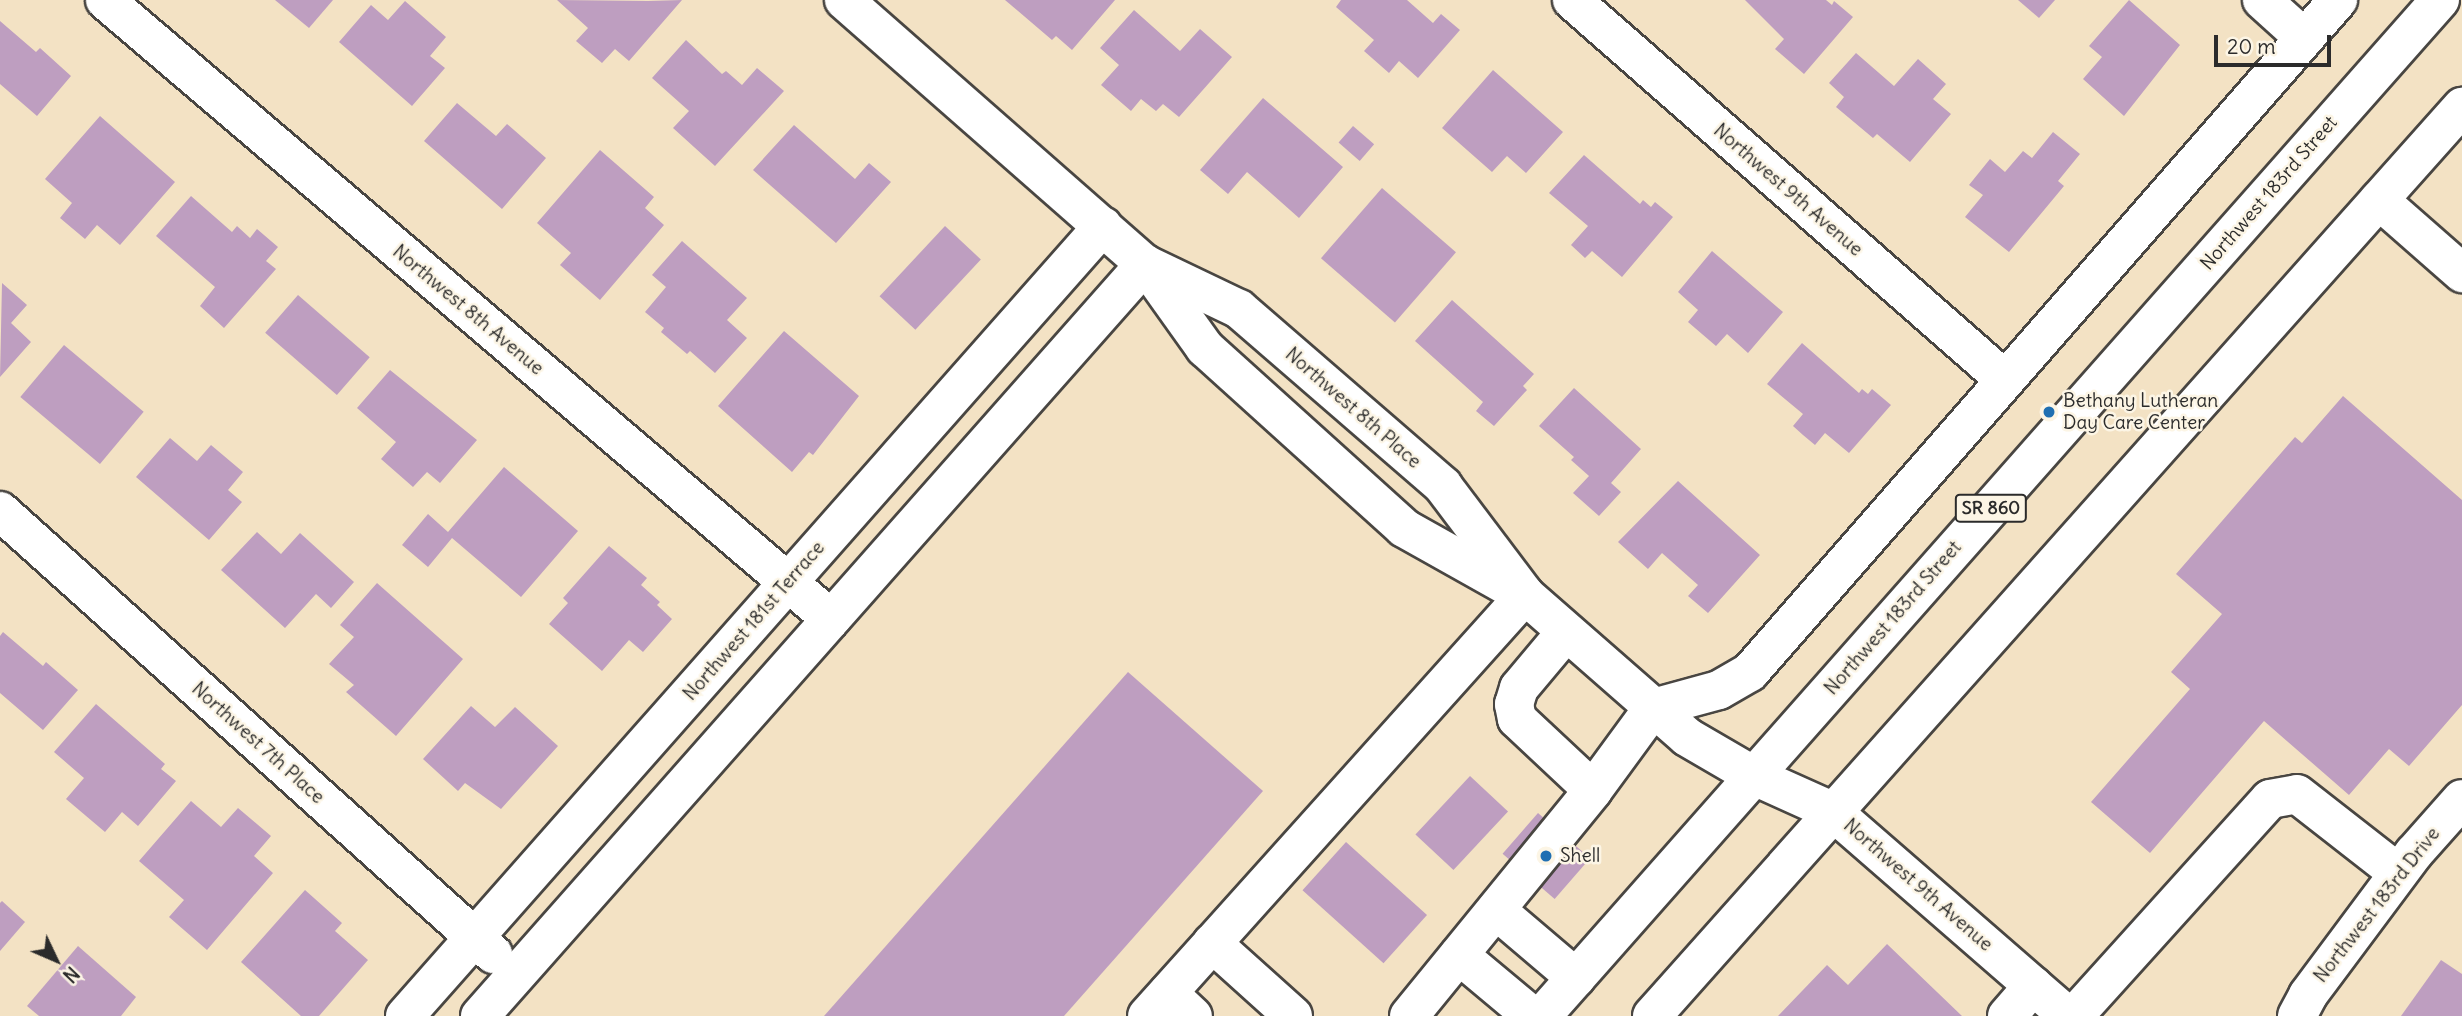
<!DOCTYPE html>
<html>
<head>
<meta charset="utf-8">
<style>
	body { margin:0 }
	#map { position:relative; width:2462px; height:1016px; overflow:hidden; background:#f3e2c4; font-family:Delius,sans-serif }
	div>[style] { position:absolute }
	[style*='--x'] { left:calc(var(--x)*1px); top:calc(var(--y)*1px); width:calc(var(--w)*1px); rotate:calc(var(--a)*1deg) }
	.building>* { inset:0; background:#be9ec0; transform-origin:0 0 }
	.roads { filter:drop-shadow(2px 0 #494642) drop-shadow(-2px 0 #494642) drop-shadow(0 2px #494642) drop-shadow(0 -2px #494642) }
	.minor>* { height:38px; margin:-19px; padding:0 19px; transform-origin:19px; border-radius:19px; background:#fff }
	.major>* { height:38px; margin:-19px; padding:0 19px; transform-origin:19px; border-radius:19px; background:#fff }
	.dots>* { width:19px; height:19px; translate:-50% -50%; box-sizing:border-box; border:4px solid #fcf5e5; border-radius:50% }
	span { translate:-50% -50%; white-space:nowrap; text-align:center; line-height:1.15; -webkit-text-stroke:5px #fcf5e5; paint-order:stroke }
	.shield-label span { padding:2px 5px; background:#fcf5e5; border:2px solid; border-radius:5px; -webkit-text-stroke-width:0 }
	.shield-label { font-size:18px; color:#2b2b2b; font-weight:700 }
	.street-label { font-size:19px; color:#2b2b2b }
	.poi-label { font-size:19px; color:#2b2b2b }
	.left { translate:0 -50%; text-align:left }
	.north { position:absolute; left:21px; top:925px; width:70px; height:70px; -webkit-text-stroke:5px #fcf5e5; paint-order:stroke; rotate:134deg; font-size:19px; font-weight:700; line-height:28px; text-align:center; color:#2b2b2b }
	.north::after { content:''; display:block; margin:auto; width:24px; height:32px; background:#2b2b2b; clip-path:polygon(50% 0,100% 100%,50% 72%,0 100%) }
	.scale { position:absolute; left:2214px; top:35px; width:117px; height:32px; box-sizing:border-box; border:4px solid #2b2b2b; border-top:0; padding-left:9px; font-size:21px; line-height:24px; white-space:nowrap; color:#2b2b2b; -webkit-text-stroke:5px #fcf5e5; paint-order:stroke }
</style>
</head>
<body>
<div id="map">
	<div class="building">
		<div style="clip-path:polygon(275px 0,333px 0,309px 28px)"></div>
		<div style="clip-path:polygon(557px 0,648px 1px,682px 0,629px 61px,615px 49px,602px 63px,576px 41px,588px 28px)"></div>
		<div style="clip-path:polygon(1005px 0,1115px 0,1072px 50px,1056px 36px,1052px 40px)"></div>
		<div style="clip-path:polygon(1341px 0,1407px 0,1433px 23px,1441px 14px,1460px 30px,1418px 78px,1399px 61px,1389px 73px,1364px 51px,1374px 40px,1336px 7px)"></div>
		<div style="clip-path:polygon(1745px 0,1826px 0,1832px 5px,1834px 1px,1853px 17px,1804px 74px,1775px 49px,1784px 39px)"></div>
		<div style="clip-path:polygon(2018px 0,2055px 0,2039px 18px)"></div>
		<div style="clip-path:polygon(2129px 0,2180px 45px,2124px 116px,2083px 79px,2102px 57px,2089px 46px)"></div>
		<div style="clip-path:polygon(405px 1px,446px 37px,430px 56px,445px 68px,412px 106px,339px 42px,371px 5px,388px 20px)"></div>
		<div style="clip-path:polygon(1134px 10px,1180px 51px,1200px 29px,1232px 57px,1179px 117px,1163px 104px,1156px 111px,1141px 99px,1131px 111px,1101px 85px,1119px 65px,1100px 48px)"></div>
		<div style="clip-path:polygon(0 21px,36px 52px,40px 48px,71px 76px,37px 116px,0 84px)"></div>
		<div style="clip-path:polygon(686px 40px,722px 74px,726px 71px,742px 85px,757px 68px,784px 91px,715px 166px,673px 128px,689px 111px,652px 78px)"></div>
		<div style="clip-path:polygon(1856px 53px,1894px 86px,1918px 59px,1946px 84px,1933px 99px,1951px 114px,1910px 162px,1877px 134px,1873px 138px,1836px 107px,1844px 97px,1829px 83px)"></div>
		<div style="clip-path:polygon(1493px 70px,1563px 132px,1526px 173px,1507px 156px,1492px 172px,1442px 128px)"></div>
		<div style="clip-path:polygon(1263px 98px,1343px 167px,1299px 218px,1247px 172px,1228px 194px,1200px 170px)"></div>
		<div style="clip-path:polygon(457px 103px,496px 136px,507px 124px,546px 158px,502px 209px,424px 141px)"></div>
		<div style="clip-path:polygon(100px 116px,175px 182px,120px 245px,97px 225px,85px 239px,60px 218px,72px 203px,45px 179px)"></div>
		<div style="clip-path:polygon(794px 125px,855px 179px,869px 163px,891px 182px,836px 243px,753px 170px)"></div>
		<div style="left:1353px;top:126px;width:28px;height:22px;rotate:41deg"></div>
		<div style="clip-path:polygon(2053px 132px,2080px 154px,2058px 181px,2064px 186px,2009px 252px,1965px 217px,1983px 195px,1969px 185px,1990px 159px,2005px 172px,2023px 151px,2032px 158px)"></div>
		<div style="clip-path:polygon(600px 150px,654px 197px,645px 208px,664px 225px,600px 300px,560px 265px,571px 253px,537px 223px)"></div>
		<div style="clip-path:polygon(1584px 155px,1640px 204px,1643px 200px,1651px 207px,1655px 202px,1673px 217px,1622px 277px,1592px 251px,1585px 258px,1571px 245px,1588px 226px,1549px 193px)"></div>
		<div style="left:1382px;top:188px;width:98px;height:93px;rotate:41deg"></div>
		<div style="clip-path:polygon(191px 196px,232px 232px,237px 226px,250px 238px,257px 229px,278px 247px,266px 261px,276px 269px,224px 328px,200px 306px,215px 287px,156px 236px)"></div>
		<div style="left:945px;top:226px;width:49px;height:96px;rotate:43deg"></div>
		<div style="clip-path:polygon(682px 241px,747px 298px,727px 320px,747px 338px,715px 373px,690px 351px,687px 354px,661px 332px,664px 328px,645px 312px,666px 287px,652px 275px)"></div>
		<div style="clip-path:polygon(1712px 251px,1783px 312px,1748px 353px,1727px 334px,1716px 346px,1688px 322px,1698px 310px,1678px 292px)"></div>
		<div style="clip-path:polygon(2px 283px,27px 305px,11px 323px,31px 342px,0 377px)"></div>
		<div style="left:298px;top:295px;width:95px;height:50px;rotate:41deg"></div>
		<div style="clip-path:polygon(1452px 300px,1534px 374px,1523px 386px,1527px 390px,1494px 426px,1476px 411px,1483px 402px,1415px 341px)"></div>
		<div style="clip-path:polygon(784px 331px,859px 396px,813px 455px,809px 452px,792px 472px,718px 406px)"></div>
		<div style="clip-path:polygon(1802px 343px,1859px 393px,1862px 389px,1868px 394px,1872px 389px,1891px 405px,1849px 453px,1825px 433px,1815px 445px,1803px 435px,1793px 426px,1803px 414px,1767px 384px)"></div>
		<div style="left:64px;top:345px;width:104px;height:68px;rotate:40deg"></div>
		<div style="clip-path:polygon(390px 370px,477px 440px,440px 483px,427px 472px,413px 487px,381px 459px,396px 442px,357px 408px)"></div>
		<div style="clip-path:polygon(1574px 388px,1641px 449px,1611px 483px,1621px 492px,1599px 516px,1573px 493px,1589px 476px,1571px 460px,1574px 457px,1539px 426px)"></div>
		<div style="clip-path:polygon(2343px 396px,2462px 500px,2462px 705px,2409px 766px,2389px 749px,2349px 795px,2264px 721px,2150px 853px,2091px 802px,2190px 689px,2171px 672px,2222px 614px,2176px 574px,2295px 437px,2302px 443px)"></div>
		<div style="clip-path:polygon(170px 438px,197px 461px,211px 445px,243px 472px,228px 490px,242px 502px,209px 540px,136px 477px)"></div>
		<div style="clip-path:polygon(504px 467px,578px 531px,521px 597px,452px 538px,428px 567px,402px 545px,428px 514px,448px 532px)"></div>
		<div style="clip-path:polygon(1678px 481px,1760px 555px,1708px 613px,1688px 596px,1698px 585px,1662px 553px,1648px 569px,1618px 542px)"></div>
		<div style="clip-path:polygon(257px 532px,281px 554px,300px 533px,354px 582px,331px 608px,316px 594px,285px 628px,221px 570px)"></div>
		<div style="clip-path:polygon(609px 546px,647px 578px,641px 585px,660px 602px,657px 605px,672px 619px,643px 652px,629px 640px,602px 671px,549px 624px,568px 603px,563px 598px)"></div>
		<div style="clip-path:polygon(377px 583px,463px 659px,396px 736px,346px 692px,354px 685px,329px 664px,354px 637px,340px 625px)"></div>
		<div style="clip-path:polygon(3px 632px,43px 666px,46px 662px,78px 690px,43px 730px,0 693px,0 636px)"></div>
		<div style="clip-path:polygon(1128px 672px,1263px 791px,1064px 1016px,824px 1016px)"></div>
		<div style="clip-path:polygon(96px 704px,165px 764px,161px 769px,176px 781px,138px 826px,122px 812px,105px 832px,66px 799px,84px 778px,54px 752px)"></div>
		<div style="clip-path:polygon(471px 706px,495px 727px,515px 707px,558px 746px,501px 809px,465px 783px,458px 791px,423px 759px)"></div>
		<div style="left:1470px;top:776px;width:52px;height:80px;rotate:43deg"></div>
		<div style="clip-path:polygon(191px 801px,221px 827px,238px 808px,271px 836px,254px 856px,273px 873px,207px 950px,169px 917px,184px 900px,139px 861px)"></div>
		<div style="left:1538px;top:813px;width:69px;height:54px;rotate:41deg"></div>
		<div style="left:1346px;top:842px;width:109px;height:65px;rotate:42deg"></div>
		<div style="clip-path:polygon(305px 890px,342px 923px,335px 931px,368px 960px,319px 1016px,301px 1016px,241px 962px)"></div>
		<div style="clip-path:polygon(2px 901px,25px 922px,0 951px,0 903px)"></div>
		<div style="clip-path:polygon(1887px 944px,1962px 1016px,1778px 1016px,1827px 965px,1848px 985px)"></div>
		<div style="clip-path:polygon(78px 946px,136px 997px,121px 1016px,39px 1016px,27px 1006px)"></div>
		<div style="clip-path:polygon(2441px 960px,2462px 974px,2462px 1016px,2401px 1016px)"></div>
	</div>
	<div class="roads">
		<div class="minor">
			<div style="--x:105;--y:0;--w:954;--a:40.45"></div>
			<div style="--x:844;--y:0;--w:400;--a:41.3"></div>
			<div style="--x:1145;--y:264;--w:103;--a:54.5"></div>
			<div style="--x:1205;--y:348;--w:268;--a:42.1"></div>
			<div style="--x:1404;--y:528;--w:123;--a:29.3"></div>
			<div style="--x:1572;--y:0;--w:575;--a:41.26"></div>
			<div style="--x:2262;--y:0;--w:57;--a:42.1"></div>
			<div style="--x:2379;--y:200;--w:111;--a:41.3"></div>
			<div style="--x:1145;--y:264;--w:104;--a:25.6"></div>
			<div style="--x:1239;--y:309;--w:270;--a:40.9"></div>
			<div style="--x:1443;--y:486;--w:136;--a:53"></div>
			<div style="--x:1525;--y:595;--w:215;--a:41.2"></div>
			<div style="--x:1687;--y:737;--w:78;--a:30.2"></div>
			<div style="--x:1754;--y:776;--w:85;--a:24.2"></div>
			<div style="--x:1832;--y:811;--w:313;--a:41"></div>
			<div style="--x:0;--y:511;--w:663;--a:41.94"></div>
			<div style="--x:1566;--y:632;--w:73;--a:130"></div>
			<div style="--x:1519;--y:688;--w:17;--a:107"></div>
			<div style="--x:1514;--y:704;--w:15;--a:79"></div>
			<div style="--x:1517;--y:719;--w:104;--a:43.1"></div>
			<div style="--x:1593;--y:790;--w:102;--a:-53.8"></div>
			<div style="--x:1653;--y:708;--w:68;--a:-15.3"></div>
			<div style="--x:1719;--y:690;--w:36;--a:-30"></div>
			<div style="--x:1750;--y:672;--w:893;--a:-48.81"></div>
			<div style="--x:1496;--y:910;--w:105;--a:40.4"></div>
			<div style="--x:1212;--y:943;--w:109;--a:42"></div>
			<div style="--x:1459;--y:955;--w:95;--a:39.9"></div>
			<div style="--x:1168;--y:993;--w:34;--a:43"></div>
			<div style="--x:405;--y:1016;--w:1054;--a:-48.54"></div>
			<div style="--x:480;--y:1016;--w:1004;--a:-48.51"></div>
			<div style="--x:1147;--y:1016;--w:566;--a:-48.08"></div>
			<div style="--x:1409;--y:1016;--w:291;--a:-50.8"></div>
			<div style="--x:2007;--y:1016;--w:40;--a:-49"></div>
			<div style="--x:2074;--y:1016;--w:292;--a:-47.9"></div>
			<div style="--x:2270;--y:799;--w:27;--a:-10"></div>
			<div style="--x:2297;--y:794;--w:128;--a:38"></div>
			<div style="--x:2297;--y:1016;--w:24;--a:-62"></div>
			<div style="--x:2308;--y:995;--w:177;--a:-53.3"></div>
			<div style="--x:2414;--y:853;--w:72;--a:-48.4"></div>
		</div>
		<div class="major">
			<div style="--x:1542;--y:1016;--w:1356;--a:-48.53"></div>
			<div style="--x:1652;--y:1016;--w:1218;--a:-48.3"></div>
		</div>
	</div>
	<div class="dots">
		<div style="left:2049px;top:412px;background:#1f6fb2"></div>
		<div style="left:1546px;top:856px;background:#1f6fb2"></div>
	</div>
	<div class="shield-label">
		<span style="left:1991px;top:508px">SR 860</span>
	</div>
	<div class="street-label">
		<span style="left:1788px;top:190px;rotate:41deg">Northwest 9th Avenue</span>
		<span style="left:2269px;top:193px;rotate:-49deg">Northwest 183rd Street</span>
		<span style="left:468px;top:310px;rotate:40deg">Northwest 8th Avenue</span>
		<span style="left:1353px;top:408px;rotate:41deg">Northwest 8th Place</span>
		<span style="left:1893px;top:618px;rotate:-49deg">Northwest 183rd Street</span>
		<span style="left:754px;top:621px;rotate:-49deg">Northwest 181st Terrace</span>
		<span style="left:258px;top:743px;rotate:42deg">Northwest 7th Place</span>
		<span style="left:1918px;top:885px;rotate:41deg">Northwest 9th Avenue</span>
		<span style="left:2377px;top:905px;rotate:-52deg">Northwest 183rd Drive</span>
	</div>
	<div class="poi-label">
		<span class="left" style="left:2063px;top:412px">Bethany Lutheran<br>Day Care Center</span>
		<span class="left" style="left:1560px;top:856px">Shell</span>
	</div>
	<div class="north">N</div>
	<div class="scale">20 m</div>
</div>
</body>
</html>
